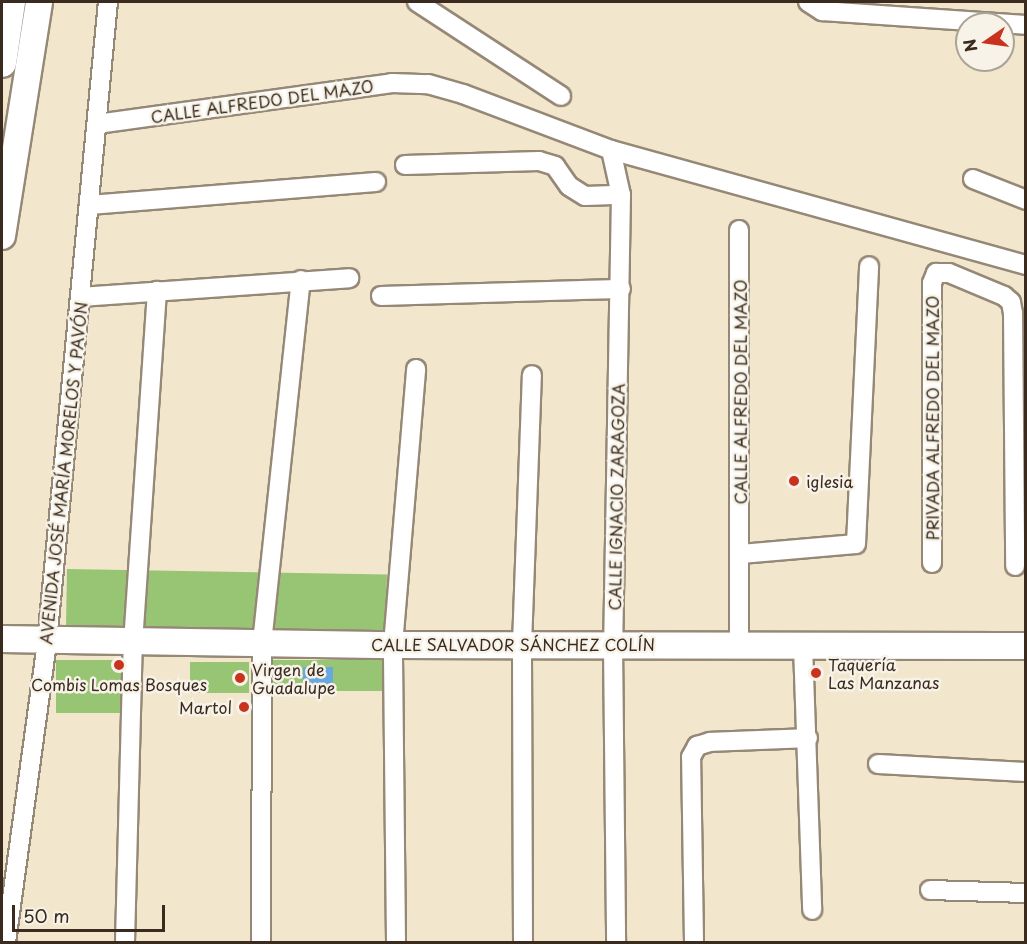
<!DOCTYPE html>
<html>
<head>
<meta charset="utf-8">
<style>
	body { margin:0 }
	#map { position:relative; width:1027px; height:944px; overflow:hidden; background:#f2e6cd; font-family:"Playpen Sans",sans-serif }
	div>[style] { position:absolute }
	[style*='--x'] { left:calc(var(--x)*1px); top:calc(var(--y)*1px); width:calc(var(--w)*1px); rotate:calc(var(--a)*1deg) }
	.green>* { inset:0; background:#98c573; transform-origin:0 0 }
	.water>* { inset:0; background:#6aa7dc; transform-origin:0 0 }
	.roads { filter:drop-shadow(2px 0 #968876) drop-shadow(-2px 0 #968876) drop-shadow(0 2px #968876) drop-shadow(0 -2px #968876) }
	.street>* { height:18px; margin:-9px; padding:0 9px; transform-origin:9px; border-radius:9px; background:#fff }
	.secondary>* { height:26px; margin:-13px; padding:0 13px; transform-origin:13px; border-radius:13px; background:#fff }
	.primary>* { height:28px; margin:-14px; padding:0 14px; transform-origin:14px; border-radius:14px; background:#fff }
	.dots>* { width:16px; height:16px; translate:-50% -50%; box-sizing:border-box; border:3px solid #f7f3e8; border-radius:50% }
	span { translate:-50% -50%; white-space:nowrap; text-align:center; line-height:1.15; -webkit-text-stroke:5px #f7f3e8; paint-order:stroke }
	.street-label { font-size:16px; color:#3b2a1e }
	.poi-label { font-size:16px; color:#3b2a1e }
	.left { translate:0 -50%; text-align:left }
	.right { translate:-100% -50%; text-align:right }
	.frame { position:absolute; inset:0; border:3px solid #3b2a1e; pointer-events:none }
	.north { position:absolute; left:955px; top:12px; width:60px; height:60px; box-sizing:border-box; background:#f7f3e8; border:2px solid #aca397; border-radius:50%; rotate:257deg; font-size:16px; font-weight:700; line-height:24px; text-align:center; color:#3b2a1e }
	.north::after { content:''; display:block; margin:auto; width:21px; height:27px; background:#c8321e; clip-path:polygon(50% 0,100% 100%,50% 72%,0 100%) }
	.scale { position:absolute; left:12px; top:905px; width:153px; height:27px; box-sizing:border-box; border:3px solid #3b2a1e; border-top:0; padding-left:8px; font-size:18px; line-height:21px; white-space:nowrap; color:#3b2a1e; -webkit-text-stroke:4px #f7f3e8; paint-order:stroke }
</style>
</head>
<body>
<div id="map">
	<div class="green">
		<div style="left:67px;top:569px;width:320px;height:62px;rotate:1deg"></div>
		<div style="left:56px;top:660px;width:71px;height:53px"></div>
		<div style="left:266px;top:660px;width:116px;height:31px"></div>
		<div style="left:190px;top:662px;width:59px;height:31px"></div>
	</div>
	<div class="water">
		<div style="left:303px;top:667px;width:30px;height:20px"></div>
	</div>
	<div class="roads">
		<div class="street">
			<div style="--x:417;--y:2;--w:172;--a:33.1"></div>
			<div style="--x:808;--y:2;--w:17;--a:33"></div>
			<div style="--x:822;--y:11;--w:204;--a:3.9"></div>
			<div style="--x:97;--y:124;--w:298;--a:-7.9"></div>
			<div style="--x:392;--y:83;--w:36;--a:2"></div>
			<div style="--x:428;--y:84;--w:36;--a:16"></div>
			<div style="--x:463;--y:94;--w:158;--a:20.7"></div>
			<div style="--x:611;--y:150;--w:46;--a:77.5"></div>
			<div style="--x:621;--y:195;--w:449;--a:91"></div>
			<div style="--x:613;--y:644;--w:298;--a:89.4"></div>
			<div style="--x:611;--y:150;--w:431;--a:15.5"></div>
			<div style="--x:405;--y:165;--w:134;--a:-1.7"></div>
			<div style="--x:539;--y:161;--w:17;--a:17"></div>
			<div style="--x:555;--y:166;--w:24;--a:55"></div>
			<div style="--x:569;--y:186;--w:19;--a:32"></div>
			<div style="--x:585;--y:196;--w:36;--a:-2"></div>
			<div style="--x:973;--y:179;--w:57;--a:21.6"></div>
			<div style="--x:89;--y:205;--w:288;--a:-4.6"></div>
			<div style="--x:739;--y:230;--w:415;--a:90"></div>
			<div style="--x:381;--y:296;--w:240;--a:-1.7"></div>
			<div style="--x:80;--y:297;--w:270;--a:-4"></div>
			<div style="--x:741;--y:554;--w:115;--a:-5"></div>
			<div style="--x:856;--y:544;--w:278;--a:-87.3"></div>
			<div style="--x:932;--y:563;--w:280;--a:-90"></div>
			<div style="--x:932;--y:283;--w:11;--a:-68"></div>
			<div style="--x:936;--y:273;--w:13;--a:0"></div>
			<div style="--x:949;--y:273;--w:60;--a:22.7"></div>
			<div style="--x:1004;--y:296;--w:9;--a:41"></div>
			<div style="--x:1011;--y:302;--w:11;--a:80"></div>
			<div style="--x:1013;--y:313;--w:253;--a:89.5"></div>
			<div style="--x:803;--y:646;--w:264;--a:88"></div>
			<div style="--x:878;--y:764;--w:148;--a:3.1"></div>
			<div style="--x:930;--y:890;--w:96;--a:1.8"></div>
			<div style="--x:6;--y:942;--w:303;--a:-82.2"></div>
			<div style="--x:47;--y:642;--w:643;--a:-84.56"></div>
			<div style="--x:125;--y:942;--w:299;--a:-88.5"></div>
			<div style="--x:133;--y:643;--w:353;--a:-86.1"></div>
			<div style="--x:261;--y:942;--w:299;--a:-89.8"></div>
			<div style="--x:262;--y:643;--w:365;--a:-83.9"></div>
			<div style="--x:396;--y:942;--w:297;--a:-90.6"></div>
			<div style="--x:393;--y:645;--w:277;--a:-85.2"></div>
			<div style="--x:523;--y:942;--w:297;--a:-90.2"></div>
			<div style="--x:522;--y:645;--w:270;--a:-87.9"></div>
			<div style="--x:694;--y:942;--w:185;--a:-90.9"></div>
			<div style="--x:691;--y:757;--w:13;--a:-61"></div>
			<div style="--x:697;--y:746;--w:14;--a:-17"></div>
			<div style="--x:710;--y:742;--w:98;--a:-2.3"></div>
		</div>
		<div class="secondary">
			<div style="--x:2;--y:236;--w:237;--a:-81"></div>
			<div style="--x:2;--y:639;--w:391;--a:0.9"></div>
			<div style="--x:393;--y:645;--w:633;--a:0.09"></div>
		</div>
		<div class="primary">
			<div style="--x:2;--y:63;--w:62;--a:-81.6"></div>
		</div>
	</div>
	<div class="dots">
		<div style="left:794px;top:481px;background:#c8321e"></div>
		<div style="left:119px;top:665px;background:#c8321e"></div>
		<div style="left:816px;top:673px;background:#c8321e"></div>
		<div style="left:240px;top:678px;background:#c8321e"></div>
		<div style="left:244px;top:707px;background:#c8321e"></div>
	</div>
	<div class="street-label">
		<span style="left:262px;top:101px;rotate:-8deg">CALLE ALFREDO DEL MAZO</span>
		<span style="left:740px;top:392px;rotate:-90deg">CALLE ALFREDO DEL MAZO</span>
		<span style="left:932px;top:418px;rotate:-90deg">PRIVADA ALFREDO DEL MAZO</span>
		<span style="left:63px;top:473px;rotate:-84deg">AVENIDA JOSÉ MARÍA MORELOS Y PAVÓN</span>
		<span style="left:616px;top:497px;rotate:-89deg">CALLE IGNACIO ZARAGOZA</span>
		<span style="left:513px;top:644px">CALLE SALVADOR SÁNCHEZ COLÍN</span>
	</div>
	<div class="poi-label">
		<span class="left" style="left:806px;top:481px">iglesia</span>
		<span class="left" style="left:828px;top:673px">Taquería<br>Las Manzanas</span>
		<span class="left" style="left:252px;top:678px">Virgen de<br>Guadalupe</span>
		<span style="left:119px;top:684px">Combis Lomas Bosques</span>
		<span class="right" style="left:232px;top:707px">Martol</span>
	</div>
	<div class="frame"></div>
	<div class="north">N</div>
	<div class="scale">50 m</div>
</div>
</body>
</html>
